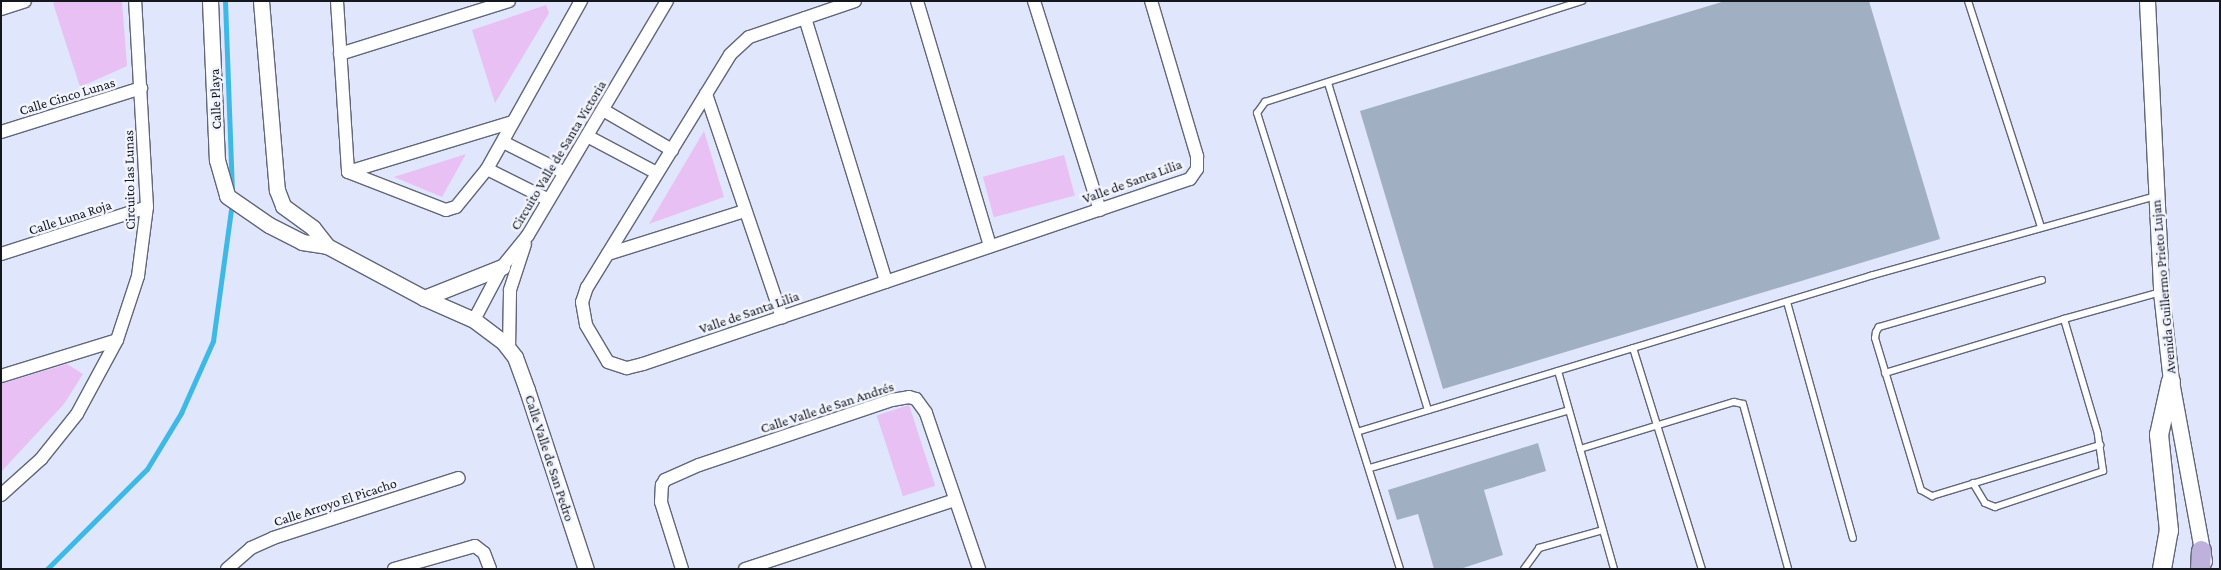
<!DOCTYPE html>
<html>
<head>
<meta charset="utf-8">
<style>
	body { margin:0 }
	#map { position:relative; width:2221px; height:570px; overflow:hidden; background:#e0e6fc; font-family:"Crimson Pro",serif }
	div>[style] { position:absolute }
	[style*='--x'] { left:calc(var(--x)*1px); top:calc(var(--y)*1px); width:calc(var(--w)*1px); rotate:calc(var(--a)*1deg) }
	.green>* { inset:0; background:#e9c0f3; transform-origin:0 0 }
	.stream>* { height:5px; margin:-2.5px; padding:0 2.5px; transform-origin:2.5px; border-radius:2.5px; background:#3eb9e6 }
	.building>* { inset:0; background:#a0b0c2 }
	.roads { filter:drop-shadow(1px 0 #616679) drop-shadow(-1px 0 #616679) drop-shadow(0 1px #616679) drop-shadow(0 -1px #616679) }
	.service>* { height:6px; margin:-3px; padding:0 3px; transform-origin:3px; border-radius:3px; background:#fff }
	.minor>* { height:12px; margin:-6px; padding:0 6px; transform-origin:6px; border-radius:6px; background:#fff }
	.tertiary>* { height:15px; margin:-7.5px; padding:0 7.5px; transform-origin:7.5px; border-radius:7.5px; background:#fff }
	.secondary>* { height:18px; margin:-9px; padding:0 9px; transform-origin:9px; border-radius:9px; background:#fff }
	.primary>* { height:19px; margin:-9.5px; padding:0 9.5px; transform-origin:9.5px; border-radius:9.5px; background:#beb2dd }
	span { translate:-50% -50%; white-space:nowrap; text-align:center; line-height:1.15; -webkit-text-stroke:5px #f1f4fd; paint-order:stroke }
	.street-label { font-size:14px; color:#14171e }
	.frame { position:absolute; inset:0; border:2px solid #14171e; pointer-events:none }
</style>
</head>
<body>
<div id="map">
	<div class="green">
		<div style="clip-path:polygon(58px 1px,122px 1px,127px 66px,80px 87px,53px 3px)"></div>
		<div style="clip-path:polygon(546px 5px,549px 13px,495px 103px,472px 30px)"></div>
		<div style="clip-path:polygon(704px 131px,724px 197px,649px 224px)"></div>
		<div style="clip-path:polygon(466px 154px,442px 197px,394px 177px)"></div>
		<div style="left:1064px;top:155px;width:42px;height:84px;rotate:75deg"></div>
		<div style="clip-path:polygon(67px 364px,83px 374px,64px 404px,1px 472px,1px 384px)"></div>
		<div style="left:909px;top:405px;width:85px;height:34px;rotate:72deg"></div>
	</div>
	<div class="stream">
		<div style="--x:225;--y:1;--w:192;--a:87.9"></div>
		<div style="--x:47;--y:569;--w:141;--a:-45"></div>
		<div style="--x:147;--y:469;--w:66;--a:-58.7"></div>
		<div style="--x:181;--y:413;--w:79;--a:-66"></div>
		<div style="--x:213;--y:341;--w:140;--a:-82.2"></div>
	</div>
	<div class="building">
		<div style="clip-path:polygon(1725px 1px,1869px 1px,1940px 239px,1443px 389px,1360px 111px)"></div>
		<div style="clip-path:polygon(1538px 443px,1546px 471px,1484px 490px,1503px 555px,1460px 569px,1434px 569px,1418px 514px,1397px 520px,1388px 490px)"></div>
	</div>
	<div class="roads">
		<div class="service">
			<div style="--x:1968;--y:1;--w:237;--a:72.1"></div>
			<div style="--x:1328;--y:83;--w:342;--a:73"></div>
			<div style="--x:2042;--y:280;--w:170;--a:163.9"></div>
			<div style="--x:1879;--y:327;--w:6;--a:121"></div>
			<div style="--x:1876;--y:332;--w:6;--a:99"></div>
			<div style="--x:1875;--y:338;--w:159;--a:73.2"></div>
			<div style="--x:1921;--y:490;--w:13;--a:29"></div>
			<div style="--x:1932;--y:496;--w:176;--a:-16.9"></div>
			<div style="--x:1787;--y:302;--w:245;--a:74.4"></div>
			<div style="--x:1633;--y:348;--w:232;--a:72.7"></div>
			<div style="--x:1558;--y:371;--w:206;--a:74.2"></div>
			<div style="--x:1885;--y:373;--w:187;--a:-16.8"></div>
			<div style="--x:1360;--y:431;--w:536;--a:-16.91"></div>
			<div style="--x:1873;--y:275;--w:294;--a:-15.6"></div>
			<div style="--x:1580;--y:449;--w:161;--a:-17"></div>
			<div style="--x:1734;--y:402;--w:9;--a:13"></div>
			<div style="--x:1743;--y:404;--w:171;--a:74.7"></div>
			<div style="--x:1370;--y:468;--w:207;--a:-16.2"></div>
			<div style="--x:1973;--y:483;--w:23;--a:59"></div>
			<div style="--x:1985;--y:503;--w:11;--a:22"></div>
			<div style="--x:1995;--y:507;--w:114;--a:-18.4"></div>
			<div style="--x:2103;--y:471;--w:37;--a:-98"></div>
			<div style="--x:2098;--y:434;--w:120;--a:-106.5"></div>
			<div style="--x:2064;--y:319;--w:101;--a:-15.6"></div>
			<div style="--x:1400;--y:569;--w:478;--a:-107.4"></div>
			<div style="--x:1257;--y:113;--w:14;--a:-54"></div>
			<div style="--x:1265;--y:102;--w:333;--a:-17.7"></div>
			<div style="--x:1524;--y:569;--w:26;--a:-54"></div>
			<div style="--x:1539;--y:548;--w:66;--a:-15.7"></div>
		</div>
		<div class="minor">
			<div style="--x:337;--y:1;--w:171;--a:86.3"></div>
			<div style="--x:348;--y:172;--w:105;--a:21.2"></div>
			<div style="--x:446;--y:210;--w:10;--a:-17"></div>
			<div style="--x:456;--y:207;--w:49;--a:-50.8"></div>
			<div style="--x:487;--y:169;--w:193;--a:-60.8"></div>
			<div style="--x:855;--y:1;--w:112;--a:161.2"></div>
			<div style="--x:749;--y:37;--w:26;--a:137"></div>
			<div style="--x:730;--y:55;--w:273;--a:121.6"></div>
			<div style="--x:587;--y:287;--w:16;--a:108"></div>
			<div style="--x:582;--y:302;--w:23;--a:80"></div>
			<div style="--x:586;--y:325;--w:43;--a:59.3"></div>
			<div style="--x:608;--y:362;--w:20;--a:18"></div>
			<div style="--x:627;--y:368;--w:16;--a:-14"></div>
			<div style="--x:643;--y:364;--w:577;--a:-18.69"></div>
			<div style="--x:1190;--y:179;--w:12;--a:-55"></div>
			<div style="--x:1197;--y:169;--w:13;--a:-90"></div>
			<div style="--x:1197;--y:156;--w:162;--a:-106.5"></div>
			<div style="--x:917;--y:1;--w:256;--a:73.4"></div>
			<div style="--x:1034;--y:1;--w:219;--a:72.5"></div>
			<div style="--x:1;--y:9;--w:25;--a:-18"></div>
			<div style="--x:805;--y:18;--w:276;--a:72.9"></div>
			<div style="--x:340;--y:54;--w:177;--a:-17.4"></div>
			<div style="--x:706;--y:94;--w:236;--a:71.2"></div>
			<div style="--x:603;--y:110;--w:80;--a:30.1"></div>
			<div style="--x:1;--y:132;--w:147;--a:-17.4"></div>
			<div style="--x:587;--y:136;--w:79;--a:27.9"></div>
			<div style="--x:503;--y:142;--w:69;--a:26.6"></div>
			<div style="--x:487;--y:169;--w:69;--a:26.6"></div>
			<div style="--x:348;--y:172;--w:172;--a:-16.9"></div>
			<div style="--x:1;--y:254;--w:153;--a:-17.8"></div>
			<div style="--x:608;--y:254;--w:143;--a:-17.5"></div>
			<div style="--x:474;--y:320;--w:60;--a:-62.2"></div>
			<div style="--x:502;--y:267;--w:41;--a:-50.9"></div>
			<div style="--x:528;--y:235;--w:272;--a:-59.3"></div>
			<div style="--x:509;--y:349;--w:59;--a:-89"></div>
			<div style="--x:510;--y:290;--w:48;--a:-71.9"></div>
			<div style="--x:1;--y:376;--w:121;--a:-17.2"></div>
			<div style="--x:1;--y:495;--w:54;--a:-42"></div>
			<div style="--x:41;--y:459;--w:58;--a:-51.3"></div>
			<div style="--x:77;--y:414;--w:84;--a:-61.6"></div>
			<div style="--x:117;--y:340;--w:67;--a:-71.8"></div>
			<div style="--x:138;--y:276;--w:70;--a:-82.6"></div>
			<div style="--x:147;--y:207;--w:206;--a:-93.3"></div>
			<div style="--x:227;--y:569;--w:32;--a:-41"></div>
			<div style="--x:251;--y:548;--w:24;--a:-24"></div>
			<div style="--x:273;--y:538;--w:195;--a:-17.9"></div>
			<div style="--x:394;--y:569;--w:84;--a:-15.9"></div>
			<div style="--x:475;--y:546;--w:11;--a:38"></div>
			<div style="--x:484;--y:553;--w:17;--a:69"></div>
			<div style="--x:682;--y:569;--w:70;--a:-107.4"></div>
			<div style="--x:661;--y:502;--w:17;--a:-87"></div>
			<div style="--x:662;--y:485;--w:6;--a:-59"></div>
			<div style="--x:665;--y:480;--w:37;--a:-24"></div>
			<div style="--x:699;--y:465;--w:204;--a:-18.6"></div>
			<div style="--x:892;--y:400;--w:17;--a:-10"></div>
			<div style="--x:909;--y:397;--w:7;--a:16"></div>
			<div style="--x:916;--y:399;--w:17;--a:54"></div>
			<div style="--x:926;--y:413;--w:165;--a:71.2"></div>
			<div style="--x:745;--y:569;--w:221;--a:-18.2"></div>
		</div>
		<div class="tertiary">
			<div style="--x:210;--y:1;--w:159;--a:87.5"></div>
			<div style="--x:217;--y:160;--w:37;--a:74"></div>
			<div style="--x:227;--y:196;--w:51;--a:34.6"></div>
			<div style="--x:269;--y:225;--w:37;--a:27"></div>
			<div style="--x:302;--y:242;--w:25;--a:9"></div>
			<div style="--x:327;--y:246;--w:110;--a:28.2"></div>
			<div style="--x:424;--y:298;--w:55;--a:23.7"></div>
			<div style="--x:474;--y:320;--w:38;--a:37"></div>
			<div style="--x:504;--y:343;--w:18;--a:52"></div>
			<div style="--x:515;--y:357;--w:35;--a:70"></div>
			<div style="--x:527;--y:390;--w:188;--a:71.8"></div>
			<div style="--x:261;--y:1;--w:190;--a:85.2"></div>
			<div style="--x:277;--y:190;--w:17;--a:69"></div>
			<div style="--x:283;--y:206;--w:37;--a:36"></div>
			<div style="--x:313;--y:228;--w:23;--a:52"></div>
			<div style="--x:2147;--y:1;--w:291;--a:87.2"></div>
			<div style="--x:2161;--y:292;--w:90;--a:83.6"></div>
			<div style="--x:2171;--y:381;--w:183;--a:79.6"></div>
			<div style="--x:424;--y:298;--w:84;--a:-21.7"></div>
		</div>
		<div class="secondary">
			<div style="--x:2162;--y:569;--w:39;--a:-80"></div>
			<div style="--x:2169;--y:531;--w:97;--a:-95.9"></div>
			<div style="--x:2159;--y:435;--w:55;--a:-77.5"></div>
		</div>
		<div class="primary">
			<div style="--x:2200;--y:569;--w:19;--a:-87"></div>
		</div>
	</div>
	<div class="street-label">
		<span style="left:67px;top:96px;rotate:-17deg">Calle Cinco Lunas</span>
		<span style="left:215px;top:99px;rotate:-92deg">Calle Playa</span>
		<span style="left:558px;top:155px;rotate:-59deg">Circuito Valle de Santa Victoria</span>
		<span style="left:129px;top:180px;rotate:-91deg">Circuito las Lunas</span>
		<span style="left:1132px;top:181px;rotate:-20deg">Valle de Santa Lilia</span>
		<span style="left:70px;top:217px;rotate:-18deg">Calle Luna Roja</span>
		<span style="left:2163px;top:287px;rotate:-95deg">Avenida Guillermo Prieto Lujan</span>
		<span style="left:749px;top:312px;rotate:-19deg">Valle de Santa Lilia</span>
		<span style="left:827px;top:407px;rotate:-18deg">Calle Valle de San Andrés</span>
		<span style="left:550px;top:458px;rotate:72deg">Calle Valle de San Pedro</span>
		<span style="left:335px;top:502px;rotate:-18deg">Calle Arroyo El Picacho</span>
	</div>
	<div class="frame"></div>
</div>
</body>
</html>
